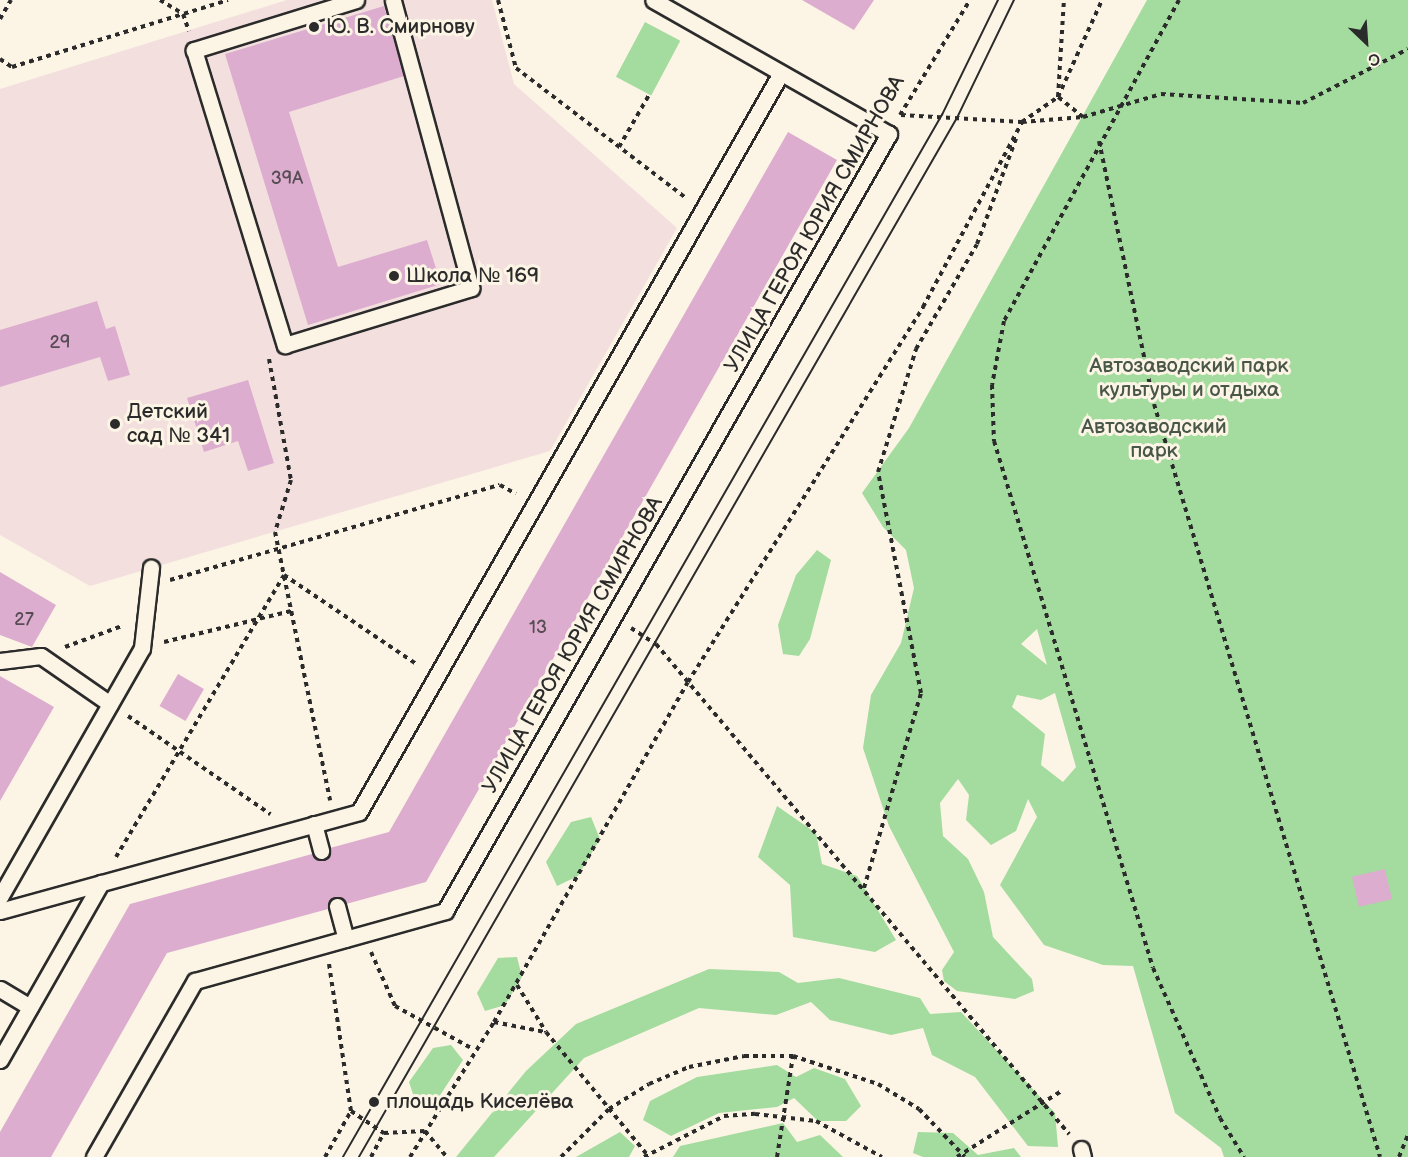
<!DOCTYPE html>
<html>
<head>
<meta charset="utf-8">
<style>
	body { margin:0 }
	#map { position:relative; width:1408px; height:1157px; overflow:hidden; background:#fcf5e5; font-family:"Balsamiq Sans",sans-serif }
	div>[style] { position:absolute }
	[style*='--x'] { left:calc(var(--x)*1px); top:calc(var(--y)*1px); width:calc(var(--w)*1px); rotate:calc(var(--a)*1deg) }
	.built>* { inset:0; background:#f2dfde }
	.green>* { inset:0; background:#a4db9e; transform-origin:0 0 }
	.building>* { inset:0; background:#dcadce; transform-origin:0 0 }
	.path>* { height:4px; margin-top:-2px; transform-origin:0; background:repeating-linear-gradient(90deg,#2b2b2b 0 4.5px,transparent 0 9px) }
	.roads { filter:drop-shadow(2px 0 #2b2b2b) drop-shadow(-2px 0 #2b2b2b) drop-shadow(0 2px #2b2b2b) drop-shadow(0 -2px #2b2b2b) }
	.lane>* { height:15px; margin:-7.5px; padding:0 7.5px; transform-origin:7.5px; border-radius:7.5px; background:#fcf5e5 }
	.tram>* { height:1.5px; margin:-0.75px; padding:0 0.75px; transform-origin:0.75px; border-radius:0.75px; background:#2b2b2b }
	.dots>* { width:16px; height:16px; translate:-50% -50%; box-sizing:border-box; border:3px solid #fcf5e5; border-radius:50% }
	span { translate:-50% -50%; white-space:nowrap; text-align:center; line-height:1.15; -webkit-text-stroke:6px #fcf5e5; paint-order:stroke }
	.number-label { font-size:18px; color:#574c54 }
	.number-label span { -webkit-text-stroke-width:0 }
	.poi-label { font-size:21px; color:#2b2b2b }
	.left { translate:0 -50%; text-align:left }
	.street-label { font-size:21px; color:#2b2b2b }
	.park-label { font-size:21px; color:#495748 }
	.north { position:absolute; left:1336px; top:12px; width:60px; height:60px; -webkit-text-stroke:4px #fcf5e5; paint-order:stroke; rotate:155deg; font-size:16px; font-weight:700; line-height:24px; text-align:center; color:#2b2b2b }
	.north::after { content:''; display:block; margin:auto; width:21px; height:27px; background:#2b2b2b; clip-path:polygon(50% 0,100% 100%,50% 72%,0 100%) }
</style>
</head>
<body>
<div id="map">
	<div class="built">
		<div style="clip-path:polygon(287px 0,492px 0,514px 84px,677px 228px,550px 451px,90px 586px,0 535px,0 89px)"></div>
	</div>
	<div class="green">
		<div style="clip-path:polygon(evenodd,1147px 0,1408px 0,1408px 1157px,1224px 1157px,1221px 1148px,1175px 1113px,1133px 966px,1103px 965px,1044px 945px,1000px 885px,1037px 817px,1028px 799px,1016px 831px,991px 845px,966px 820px,969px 795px,958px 779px,940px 803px,943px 836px,968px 859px,984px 892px,993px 937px,1032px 979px,1034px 991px,1015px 999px,957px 991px,944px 981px,942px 970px,954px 952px,889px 826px,863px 748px,871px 695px,901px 643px,914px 588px,906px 550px,883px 527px,862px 493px,909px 428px,1147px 0,1037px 629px,1047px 665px,1021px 644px,1037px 629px,1147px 0,1055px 693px,1076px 767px,1063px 782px,1041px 765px,1045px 734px,1012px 707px,1017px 695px,1041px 700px,1055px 693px)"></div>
		<div style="left:645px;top:22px;width:40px;height:62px;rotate:28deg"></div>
		<div style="clip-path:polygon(817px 550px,831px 560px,810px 639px,799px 656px,783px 654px,778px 625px,796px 575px)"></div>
		<div style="clip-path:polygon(777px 806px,816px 833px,822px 864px,857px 876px,896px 940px,875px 952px,793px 937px,790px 885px,758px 857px)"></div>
		<div style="clip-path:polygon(591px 817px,600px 839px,578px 876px,557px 886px,546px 862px,571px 822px)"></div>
		<div style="clip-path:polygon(517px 957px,522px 977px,505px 1005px,485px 1011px,477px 993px,498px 958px)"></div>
		<div style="clip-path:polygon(709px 969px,779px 972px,798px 983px,839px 978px,920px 998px,930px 1014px,961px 1012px,1055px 1113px,1058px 1147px,1028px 1146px,975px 1077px,932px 1055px,923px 1028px,891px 1035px,830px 1020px,811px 1002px,776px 1015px,699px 1008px,584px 1058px,494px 1157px,456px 1157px,526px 1071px,576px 1024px)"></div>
		<div style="clip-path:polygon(451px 1045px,463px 1060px,437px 1100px,415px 1100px,409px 1082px,433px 1048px)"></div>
		<div style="clip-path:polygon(777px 1065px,796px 1077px,814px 1068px,845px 1079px,861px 1106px,846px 1121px,818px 1121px,794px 1098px,777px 1107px,719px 1113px,671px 1136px,643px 1120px,650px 1101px,697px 1077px)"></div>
		<div style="clip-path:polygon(783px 1123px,797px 1142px,820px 1135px,843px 1157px,673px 1157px,680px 1146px)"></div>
		<div style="clip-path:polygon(620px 1132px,635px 1146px,629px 1157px,576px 1157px)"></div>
		<div style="clip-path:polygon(918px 1132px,953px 1133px,978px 1155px,1014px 1148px,1021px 1157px,923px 1157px,913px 1153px)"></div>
	</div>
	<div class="building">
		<div style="clip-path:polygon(802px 0,874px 0,854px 30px)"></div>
		<div style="clip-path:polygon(384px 6px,404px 76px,289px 112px,338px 267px,427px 240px,441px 284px,308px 325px,225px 54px)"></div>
		<div style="clip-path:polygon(788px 132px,837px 160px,426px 882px,346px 904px,334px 897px,328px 909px,167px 953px,51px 1157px,0 1157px,0 1132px,130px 904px,312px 854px,324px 860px,330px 848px,389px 832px)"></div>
		<div style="clip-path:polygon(97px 301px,106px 329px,115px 326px,130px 375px,108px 381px,100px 357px,0 387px,0 330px)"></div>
		<div style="clip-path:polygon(248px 380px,274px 463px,248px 471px,238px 441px,204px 452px,187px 398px)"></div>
		<div style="clip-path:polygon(0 572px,56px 605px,32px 647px,0 635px)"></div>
		<div style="left:178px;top:674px;width:30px;height:37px;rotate:30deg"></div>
		<div style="clip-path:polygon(0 676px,54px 707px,0 801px)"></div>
		<div style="left:1385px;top:869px;width:31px;height:34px;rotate:77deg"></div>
	</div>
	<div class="path">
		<div style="--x:160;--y:0;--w:27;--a:31"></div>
		<div style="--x:183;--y:14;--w:18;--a:71"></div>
		<div style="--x:498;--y:0;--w:70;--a:75.2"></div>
		<div style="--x:516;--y:68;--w:214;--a:37.4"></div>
		<div style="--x:1179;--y:0;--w:366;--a:118.6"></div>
		<div style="--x:1004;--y:321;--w:65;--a:100.6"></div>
		<div style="--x:992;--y:385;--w:56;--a:88"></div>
		<div style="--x:994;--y:441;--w:550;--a:73.21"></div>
		<div style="--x:1153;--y:968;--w:164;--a:65.9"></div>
		<div style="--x:1220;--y:1118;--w:46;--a:58.4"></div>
		<div style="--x:0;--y:19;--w:22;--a:-60"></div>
		<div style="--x:0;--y:59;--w:14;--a:34"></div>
		<div style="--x:12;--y:67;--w:226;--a:-17.2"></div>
		<div style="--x:900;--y:115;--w:135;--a:-58.7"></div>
		<div style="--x:901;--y:115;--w:121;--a:3.3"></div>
		<div style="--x:1022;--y:122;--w:61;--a:-4.7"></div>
		<div style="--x:1083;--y:117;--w:32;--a:-141"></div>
		<div style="--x:1058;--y:97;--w:97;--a:-86.5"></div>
		<div style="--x:1083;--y:117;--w:81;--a:-16.4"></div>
		<div style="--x:1161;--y:94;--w:142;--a:3.6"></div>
		<div style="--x:1303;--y:103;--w:118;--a:-27.2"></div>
		<div style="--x:1099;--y:141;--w:269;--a:78.2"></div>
		<div style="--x:1154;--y:404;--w:786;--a:73.29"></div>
		<div style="--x:619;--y:147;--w:60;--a:-60"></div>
		<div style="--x:269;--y:359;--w:123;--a:79.7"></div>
		<div style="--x:291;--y:480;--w:54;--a:107.1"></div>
		<div style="--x:275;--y:532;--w:274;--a:78.4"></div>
		<div style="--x:170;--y:580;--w:343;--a:-16.1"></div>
		<div style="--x:500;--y:485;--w:18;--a:29"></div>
		<div style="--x:631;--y:628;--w:30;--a:33"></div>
		<div style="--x:656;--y:644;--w:641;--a:49.87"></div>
		<div style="--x:164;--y:642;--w:131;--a:-13.7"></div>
		<div style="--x:65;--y:647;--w:61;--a:-20.2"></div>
		<div style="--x:128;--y:716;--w:173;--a:34.6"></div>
		<div style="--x:116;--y:857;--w:328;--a:-59.2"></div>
		<div style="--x:284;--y:575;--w:161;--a:33.9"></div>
		<div style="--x:864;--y:888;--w:203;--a:-73.7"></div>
		<div style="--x:921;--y:693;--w:225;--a:-101"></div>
		<div style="--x:878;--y:472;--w:129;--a:-72.8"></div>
		<div style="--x:916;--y:349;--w:121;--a:-59.8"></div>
		<div style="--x:977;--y:244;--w:115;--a:-69.7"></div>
		<div style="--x:371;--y:952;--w:59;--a:66"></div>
		<div style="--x:395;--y:1006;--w:89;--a:28.9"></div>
		<div style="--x:329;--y:964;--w:149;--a:81.5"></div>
		<div style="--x:351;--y:1111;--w:40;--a:34"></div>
		<div style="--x:384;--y:1133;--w:41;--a:-2.8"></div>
		<div style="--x:425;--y:1131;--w:34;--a:50"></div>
		<div style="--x:517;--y:985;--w:55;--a:58.3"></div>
		<div style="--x:546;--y:1032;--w:162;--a:50.5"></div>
		<div style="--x:494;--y:1022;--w:391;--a:-60.3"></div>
		<div style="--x:688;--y:682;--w:443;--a:-57.9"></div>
		<div style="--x:923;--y:307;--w:210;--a:-61.8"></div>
		<div style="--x:1022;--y:122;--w:44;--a:-34.8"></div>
		<div style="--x:1058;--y:97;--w:107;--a:-65.6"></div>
		<div style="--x:325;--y:1157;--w:53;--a:-60.5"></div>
		<div style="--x:371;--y:1157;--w:27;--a:-62"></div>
		<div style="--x:410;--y:1157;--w:159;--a:-58.1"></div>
		<div style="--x:494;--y:1022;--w:52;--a:11.1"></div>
		<div style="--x:561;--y:1157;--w:68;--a:-45"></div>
		<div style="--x:609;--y:1109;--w:47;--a:-32"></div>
		<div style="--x:649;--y:1084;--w:43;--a:-23"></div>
		<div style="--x:689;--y:1067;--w:56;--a:-11.3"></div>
		<div style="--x:744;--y:1056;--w:49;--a:0"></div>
		<div style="--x:793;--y:1056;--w:89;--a:18.2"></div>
		<div style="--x:878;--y:1084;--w:48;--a:31.4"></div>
		<div style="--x:919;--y:1109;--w:66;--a:46.2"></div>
		<div style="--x:644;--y:1157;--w:90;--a:-27.1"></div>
		<div style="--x:724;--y:1116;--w:31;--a:-4"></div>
		<div style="--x:755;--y:1114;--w:61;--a:6.5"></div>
		<div style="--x:816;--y:1121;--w:75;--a:28.6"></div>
		<div style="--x:777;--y:1157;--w:102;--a:-81"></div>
		<div style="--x:957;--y:1157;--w:125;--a:-32.3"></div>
		<div style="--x:1399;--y:1157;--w:24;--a:-68"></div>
	</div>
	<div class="roads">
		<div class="lane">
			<div style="--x:356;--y:0;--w:170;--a:162.8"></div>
			<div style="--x:194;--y:50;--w:309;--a:72.9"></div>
			<div style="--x:285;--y:345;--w:195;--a:-17"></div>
			<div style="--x:471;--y:288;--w:298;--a:-105.2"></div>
			<div style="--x:0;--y:661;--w:41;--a:-7"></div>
			<div style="--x:41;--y:656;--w:84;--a:34.8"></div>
			<div style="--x:314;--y:824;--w:28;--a:75"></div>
			<div style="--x:0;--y:897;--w:287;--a:-60.3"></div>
			<div style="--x:142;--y:648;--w:81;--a:-83.6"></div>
			<div style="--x:337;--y:906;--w:34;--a:75"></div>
			<div style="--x:0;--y:911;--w:372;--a:-15.4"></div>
			<div style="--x:359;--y:812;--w:851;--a:-60.27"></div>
			<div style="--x:0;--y:989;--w:35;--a:31"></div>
			<div style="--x:0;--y:1060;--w:204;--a:-60.3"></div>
			<div style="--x:1081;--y:1149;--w:8;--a:76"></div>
			<div style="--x:94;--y:1157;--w:203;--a:-60.2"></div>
			<div style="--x:195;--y:981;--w:260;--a:-15.6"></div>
			<div style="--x:445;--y:911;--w:895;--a:-60.26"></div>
			<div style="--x:889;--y:134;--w:271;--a:-150.4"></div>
		</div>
	</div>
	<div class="tram">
		<div style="--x:343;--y:1157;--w:1202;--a:-60.11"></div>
		<div style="--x:942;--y:115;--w:128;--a:-64"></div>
		<div style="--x:359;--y:1157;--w:1199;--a:-60.08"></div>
		<div style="--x:957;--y:118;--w:131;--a:-64.2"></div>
	</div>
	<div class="dots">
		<div style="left:314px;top:27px;background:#2b2b2b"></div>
		<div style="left:394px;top:276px;background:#2b2b2b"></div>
		<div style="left:115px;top:424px;background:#2b2b2b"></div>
		<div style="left:374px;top:1102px;background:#2b2b2b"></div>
	</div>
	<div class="number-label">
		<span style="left:287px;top:179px">39А</span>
		<span style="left:60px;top:343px">29</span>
		<span style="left:24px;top:620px">27</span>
		<span style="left:538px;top:628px">13</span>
	</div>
	<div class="poi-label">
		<span class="left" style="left:326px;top:27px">Ю. В. Смирнову</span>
		<span class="left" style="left:406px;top:276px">Школа № 169</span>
		<span class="left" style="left:127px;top:424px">Детский<br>сад № 341</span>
		<span class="left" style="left:386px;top:1102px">площадь Киселёва</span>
	</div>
	<div class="street-label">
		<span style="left:815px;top:224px;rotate:-60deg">УЛИЦА ГЕРОЯ ЮРИЯ СМИРНОВА</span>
		<span style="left:573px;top:645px;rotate:-60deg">УЛИЦА ГЕРОЯ ЮРИЯ СМИРНОВА</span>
	</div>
	<div class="park-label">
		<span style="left:1189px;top:378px">Автозаводский парк<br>культуры и отдыха</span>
		<span style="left:1154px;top:439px">Автозаводский<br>парк</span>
	</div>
	<div class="north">С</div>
</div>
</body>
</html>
